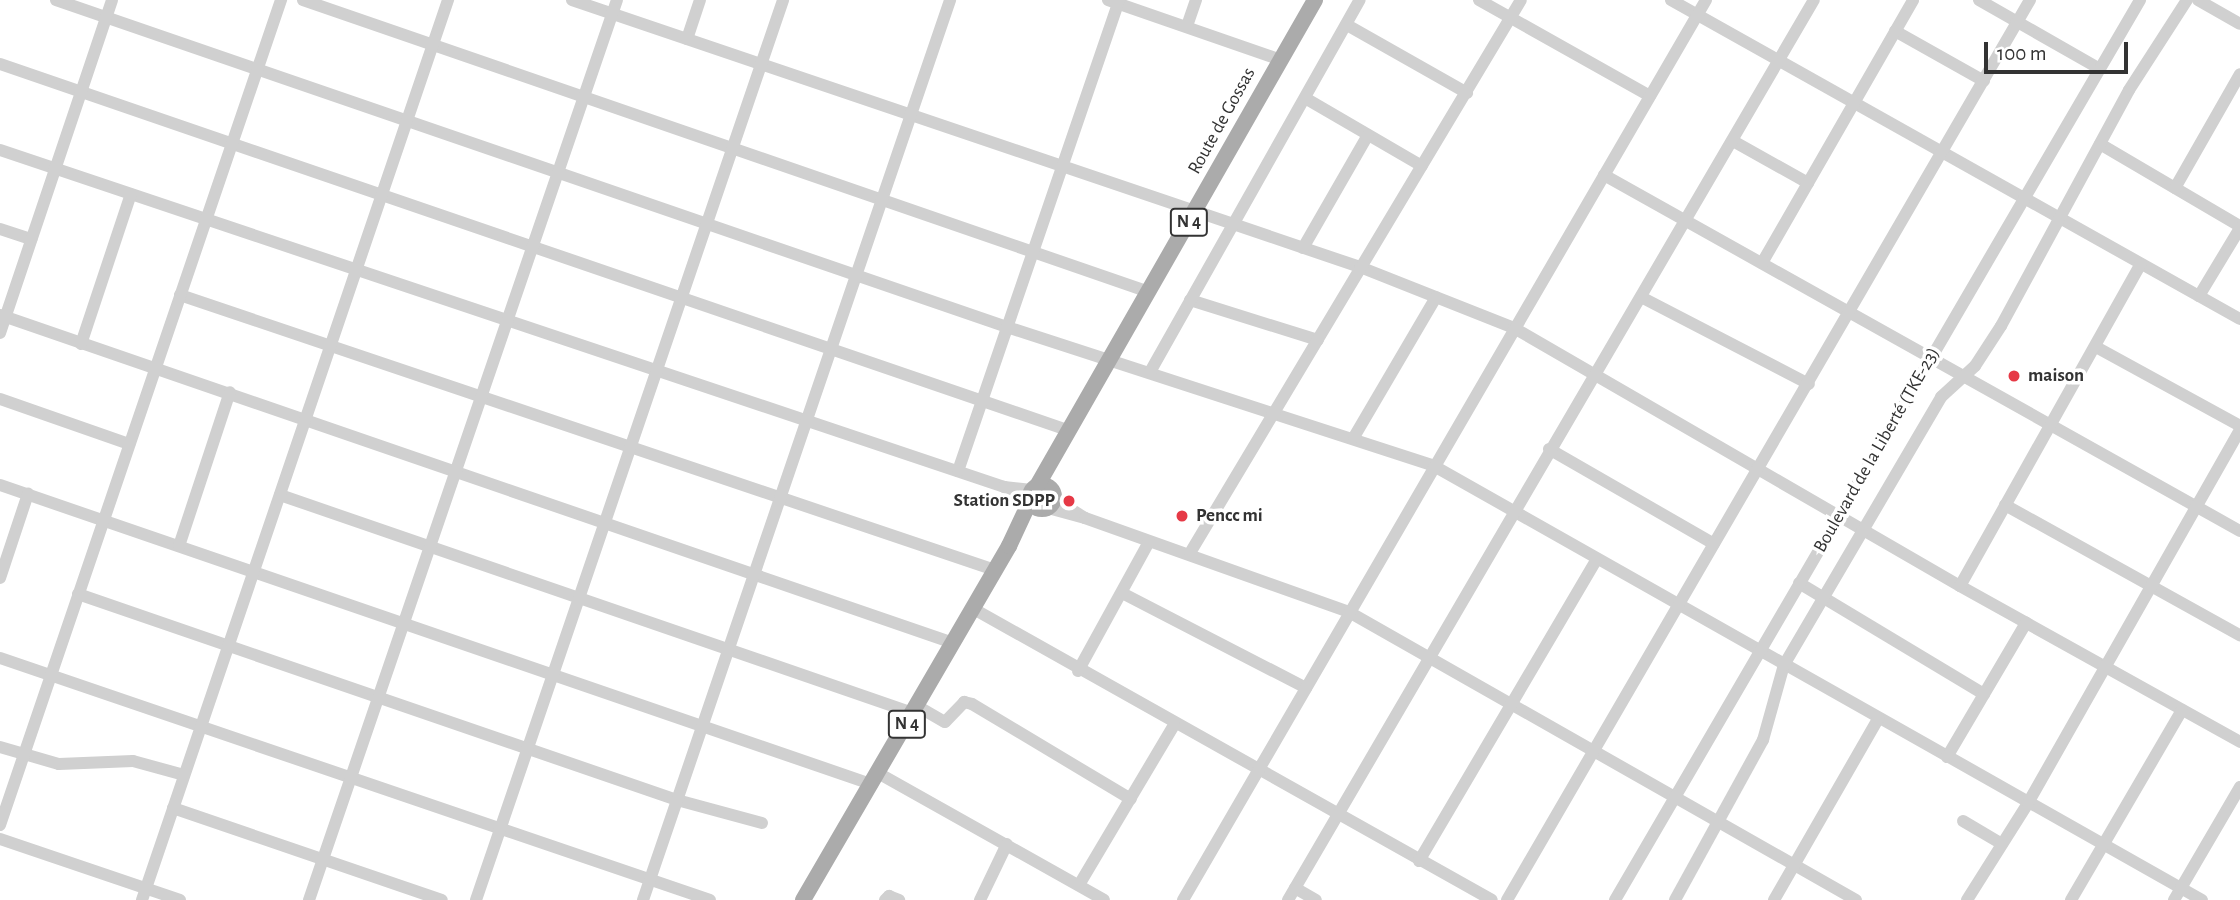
<!DOCTYPE html>
<html>
<head>
<meta charset="utf-8">
<style>
	body { margin:0 }
	#map { position:relative; width:2240px; height:900px; overflow:hidden; background:#fff; font-family:"Alegreya Sans",sans-serif }
	div>[style] { position:absolute }
	[style*='--x'] { left:calc(var(--x)*1px); top:calc(var(--y)*1px); width:calc(var(--w)*1px); rotate:calc(var(--a)*1deg) }
	.minor>* { height:12px; margin:-6px; padding:0 6px; transform-origin:6px; border-radius:6px; background:#d0d0d0 }
	.major>* { height:16px; margin:-8px; padding:0 8px; transform-origin:8px; border-radius:8px; background:#ababab }
	.major>.ring { margin:-8px; padding:0; box-sizing:content-box; background:none; border:16px solid #ababab; border-radius:50% }
	.dots>* { width:19px; height:19px; translate:-50% -50%; box-sizing:border-box; border:4px solid #fff; border-radius:50% }
	span { translate:-50% -50%; white-space:nowrap; text-align:center; line-height:1.15; -webkit-text-stroke:7px #fff; paint-order:stroke }
	.shield-label span { padding:2px 5px; background:#fff; border:2px solid; border-radius:5px; -webkit-text-stroke-width:0 }
	.shield-label { font-size:18px; color:#333; font-weight:700 }
	.street-label { font-size:19px; color:#333 }
	.poi-label { font-size:19px; color:#333; font-weight:700 }
	.left { translate:0 -50%; text-align:left }
	.right { translate:-100% -50%; text-align:right }
	.scale { position:absolute; left:1984px; top:42px; width:144px; height:32px; box-sizing:border-box; border:4px solid #333; border-top:0; padding-left:9px; font-size:21px; line-height:24px; white-space:nowrap; color:#333; -webkit-text-stroke:5px #fff; paint-order:stroke }
</style>
</head>
<body>
<div id="map">
	<div class="minor">
		<div style="--x:56;--y:0;--w:1006;--a:18.98"></div>
		<div style="--x:1007;--y:327;--w:449;--a:18"></div>
		<div style="--x:1434;--y:466;--w:882;--a:29.47"></div>
		<div style="--x:303;--y:0;--w:895;--a:19.04"></div>
		<div style="--x:572;--y:0;--w:832;--a:18.72"></div>
		<div style="--x:1360;--y:267;--w:166;--a:21.6"></div>
		<div style="--x:1514;--y:328;--w:515;--a:30.05"></div>
		<div style="--x:1960;--y:586;--w:321;--a:29.1"></div>
		<div style="--x:1108;--y:0;--w:183;--a:19.1"></div>
		<div style="--x:1479;--y:0;--w:196;--a:29.3"></div>
		<div style="--x:1671;--y:0;--w:652;--a:29.28"></div>
		<div style="--x:1979;--y:0;--w:139;--a:29.7"></div>
		<div style="--x:2198;--y:0;--w:48;--a:29.7"></div>
		<div style="--x:1347;--y:25;--w:138;--a:29.5"></div>
		<div style="--x:1187;--y:26;--w:28;--a:-71"></div>
		<div style="--x:1895;--y:31;--w:102;--a:29.3"></div>
		<div style="--x:687;--y:39;--w:41;--a:-71.6"></div>
		<div style="--x:0;--y:64;--w:1131;--a:18.93"></div>
		<div style="--x:1305;--y:98;--w:135;--a:30.2"></div>
		<div style="--x:1733;--y:141;--w:86;--a:29.2"></div>
		<div style="--x:2100;--y:144;--w:162;--a:30.4"></div>
		<div style="--x:0;--y:150;--w:1059;--a:18.55"></div>
		<div style="--x:1604;--y:175;--w:729;--a:29.24"></div>
		<div style="--x:2175;--y:188;--w:131;--a:-60.3"></div>
		<div style="--x:0;--y:229;--w:33;--a:18"></div>
		<div style="--x:1303;--y:248;--w:130;--a:-60.1"></div>
		<div style="--x:1762;--y:263;--w:303;--a:-60.1"></div>
		<div style="--x:180;--y:295;--w:860;--a:18.65"></div>
		<div style="--x:2199;--y:296;--w:79;--a:-58.9"></div>
		<div style="--x:1641;--y:297;--w:189;--a:27.4"></div>
		<div style="--x:1190;--y:300;--w:134;--a:17.4"></div>
		<div style="--x:0;--y:315;--w:1008;--a:18.99"></div>
		<div style="--x:0;--y:333;--w:351;--a:-71.4"></div>
		<div style="--x:81;--y:344;--w:158;--a:-71.6"></div>
		<div style="--x:2096;--y:347;--w:164;--a:28.7"></div>
		<div style="--x:1150;--y:372;--w:427;--a:-60.6"></div>
		<div style="--x:0;--y:399;--w:137;--a:19.2"></div>
		<div style="--x:1354;--y:437;--w:162;--a:-59.6"></div>
		<div style="--x:1549;--y:449;--w:190;--a:29.9"></div>
		<div style="--x:958;--y:471;--w:498;--a:-71.1"></div>
		<div style="--x:0;--y:485;--w:921;--a:18.95"></div>
		<div style="--x:280;--y:495;--w:669;--a:19"></div>
		<div style="--x:1029;--y:499;--w:28;--a:-154"></div>
		<div style="--x:1004;--y:487;--w:28;--a:6"></div>
		<div style="--x:2005;--y:505;--w:269;--a:29"></div>
		<div style="--x:1048;--y:508;--w:38;--a:15"></div>
		<div style="--x:1085;--y:518;--w:36;--a:-148"></div>
		<div style="--x:1085;--y:518;--w:280;--a:19.6"></div>
		<div style="--x:1349;--y:612;--w:583;--a:29.6"></div>
		<div style="--x:179;--y:546;--w:162;--a:-71.7"></div>
		<div style="--x:1190;--y:553;--w:644;--a:-59.1"></div>
		<div style="--x:0;--y:578;--w:89;--a:-71.6"></div>
		<div style="--x:1799;--y:583;--w:216;--a:31"></div>
		<div style="--x:1960;--y:586;--w:369;--a:-60.7"></div>
		<div style="--x:78;--y:594;--w:633;--a:18.98"></div>
		<div style="--x:677;--y:800;--w:88;--a:15.1"></div>
		<div style="--x:1124;--y:594;--w:205;--a:27.3"></div>
		<div style="--x:972;--y:608;--w:596;--a:29.32"></div>
		<div style="--x:0;--y:658;--w:750;--a:18.82"></div>
		<div style="--x:1078;--y:671;--w:147;--a:-61.2"></div>
		<div style="--x:917;--y:706;--w:32;--a:30"></div>
		<div style="--x:945;--y:722;--w:28;--a:-46"></div>
		<div style="--x:964;--y:702;--w:8;--a:14"></div>
		<div style="--x:972;--y:704;--w:185;--a:30.9"></div>
		<div style="--x:0;--y:747;--w:61;--a:16.1"></div>
		<div style="--x:59;--y:764;--w:74;--a:-2.3"></div>
		<div style="--x:133;--y:761;--w:53;--a:15.4"></div>
		<div style="--x:1947;--y:757;--w:156;--a:-59.5"></div>
		<div style="--x:878;--y:773;--w:259;--a:29.3"></div>
		<div style="--x:173;--y:808;--w:284;--a:18.9"></div>
		<div style="--x:1963;--y:821;--w:45;--a:30.5"></div>
		<div style="--x:0;--y:825;--w:872;--a:-71.19"></div>
		<div style="--x:0;--y:839;--w:190;--a:18.7"></div>
		<div style="--x:1419;--y:861;--w:349;--a:-59.5"></div>
		<div style="--x:1079;--y:885;--w:186;--a:-59.3"></div>
		<div style="--x:1295;--y:888;--w:24;--a:30"></div>
		<div style="--x:142;--y:900;--w:951;--a:-71.22"></div>
		<div style="--x:309;--y:900;--w:951;--a:-71.11"></div>
		<div style="--x:476;--y:900;--w:951;--a:-71.16"></div>
		<div style="--x:643;--y:900;--w:951;--a:-71.16"></div>
		<div style="--x:885;--y:900;--w:6;--a:-45"></div>
		<div style="--x:889;--y:896;--w:11;--a:22"></div>
		<div style="--x:980;--y:900;--w:62;--a:-64.3"></div>
		<div style="--x:1183;--y:900;--w:1041;--a:-59.84"></div>
		<div style="--x:1288;--y:900;--w:1042;--a:-59.7"></div>
		<div style="--x:1507;--y:900;--w:1041;--a:-59.84"></div>
		<div style="--x:1615;--y:900;--w:1042;--a:-59.74"></div>
		<div style="--x:1675;--y:900;--w:183;--a:-61.2"></div>
		<div style="--x:1763;--y:740;--w:78;--a:-74.4"></div>
		<div style="--x:1784;--y:665;--w:311;--a:-59.6"></div>
		<div style="--x:1941;--y:397;--w:46;--a:-42.4"></div>
		<div style="--x:1975;--y:366;--w:48;--a:-57"></div>
		<div style="--x:2001;--y:326;--w:268;--a:-61.5"></div>
		<div style="--x:2129;--y:90;--w:107;--a:-57.2"></div>
		<div style="--x:1774;--y:900;--w:209;--a:-60.1"></div>
		<div style="--x:1967;--y:900;--w:115;--a:-57.8"></div>
		<div style="--x:2028;--y:803;--w:429;--a:-60.4"></div>
		<div style="--x:2071;--y:900;--w:220;--a:-59.7"></div>
		<div style="--x:2174;--y:900;--w:131;--a:-59.7"></div>
	</div>
	<div class="major">
		<div class="ring" style="left:1030px;top:485px;width:8px;height:8px"></div>
		<div style="--x:1037;--y:486;--w:560;--a:-60.23"></div>
		<div style="--x:803;--y:900;--w:410;--a:-59.8"></div>
		<div style="--x:1009;--y:546;--w:50;--a:-65"></div>
	</div>
	<div class="dots">
		<div style="left:2014px;top:376px;background:#e63946"></div>
		<div style="left:1069px;top:501px;background:#e63946"></div>
		<div style="left:1182px;top:516px;background:#e63946"></div>
	</div>
	<div class="shield-label">
		<span style="left:1189px;top:222px">N 4</span>
		<span style="left:907px;top:724px">N 4</span>
	</div>
	<div class="street-label">
		<span style="left:1222px;top:121px;rotate:-61deg">Route de Gossas</span>
		<span style="left:1877px;top:450px;rotate:-60deg">Boulevard de la Liberté (TKE-23)</span>
	</div>
	<div class="poi-label">
		<span class="left" style="left:2028px;top:376px">maison</span>
		<span class="right" style="left:1055px;top:501px">Station SDPP</span>
		<span class="left" style="left:1196px;top:516px">Pencc mi</span>
	</div>
	<div class="scale">100 m</div>
</div>
</body>
</html>
